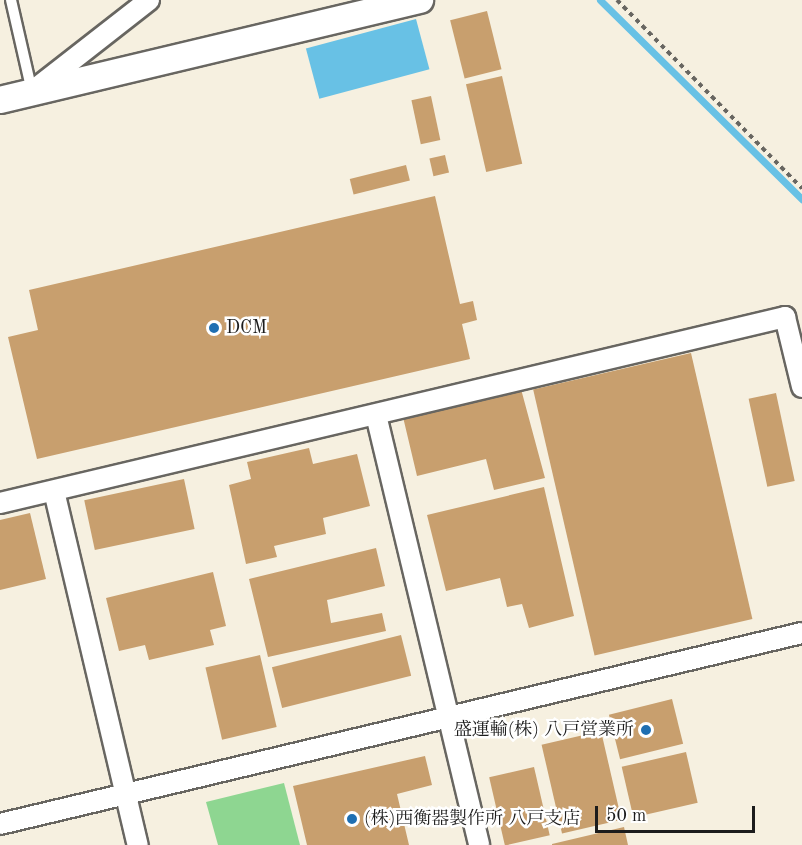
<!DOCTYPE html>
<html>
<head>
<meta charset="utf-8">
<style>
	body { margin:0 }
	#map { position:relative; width:802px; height:845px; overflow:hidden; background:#f6f0e0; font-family:"Old Standard TT","Noto Serif JP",serif }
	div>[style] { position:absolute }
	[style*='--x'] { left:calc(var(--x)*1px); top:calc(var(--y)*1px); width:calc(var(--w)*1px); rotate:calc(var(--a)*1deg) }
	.green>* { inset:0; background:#8ed691 }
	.water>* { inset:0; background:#68c1e5; transform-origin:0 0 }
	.stream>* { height:7px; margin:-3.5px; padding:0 3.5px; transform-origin:3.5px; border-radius:3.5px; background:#68c1e5 }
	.building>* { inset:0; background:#c89f6e; transform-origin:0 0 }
	.path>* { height:4px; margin-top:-2px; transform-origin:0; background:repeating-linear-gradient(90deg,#686661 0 4.5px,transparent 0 9px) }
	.roads { filter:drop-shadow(2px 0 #686661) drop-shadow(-2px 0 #686661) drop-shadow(0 2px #686661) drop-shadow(0 -2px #686661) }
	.service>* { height:10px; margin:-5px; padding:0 5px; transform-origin:5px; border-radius:5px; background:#fff }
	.minor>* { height:20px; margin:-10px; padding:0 10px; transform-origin:10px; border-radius:10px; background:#fff }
	.tertiary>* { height:26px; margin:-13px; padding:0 13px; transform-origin:13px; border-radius:13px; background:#fff }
	.dots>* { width:16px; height:16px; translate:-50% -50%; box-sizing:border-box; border:3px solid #fff; border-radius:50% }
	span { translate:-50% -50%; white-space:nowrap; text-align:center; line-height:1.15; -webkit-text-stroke:5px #fff; paint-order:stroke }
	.poi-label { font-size:18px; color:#1c1c1c }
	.left { translate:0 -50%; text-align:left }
	.right { translate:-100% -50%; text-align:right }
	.scale { position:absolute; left:595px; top:806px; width:160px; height:27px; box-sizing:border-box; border:3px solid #1c1c1c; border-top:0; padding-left:8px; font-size:18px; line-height:21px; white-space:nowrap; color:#1c1c1c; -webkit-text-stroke:4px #fff; paint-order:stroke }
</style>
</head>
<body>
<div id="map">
	<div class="green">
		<div style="clip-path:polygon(284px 783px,300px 845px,218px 845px,206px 802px)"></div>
	</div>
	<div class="water">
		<div style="left:416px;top:19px;width:52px;height:114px;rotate:75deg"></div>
	</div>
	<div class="stream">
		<div style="--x:600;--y:0;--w:284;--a:44.6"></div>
	</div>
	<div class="building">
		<div style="left:487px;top:11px;width:60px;height:38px;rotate:76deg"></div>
		<div style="left:502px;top:76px;width:90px;height:37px;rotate:77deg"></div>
		<div style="left:431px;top:96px;width:45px;height:20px;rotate:78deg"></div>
		<div style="left:445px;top:155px;width:18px;height:16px;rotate:77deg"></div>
		<div style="left:406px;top:165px;width:16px;height:58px;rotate:76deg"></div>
		<div style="clip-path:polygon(435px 196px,460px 304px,473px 301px,477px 320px,462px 324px,470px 359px,37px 459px,8px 337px,38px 330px,29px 290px)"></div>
		<div style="left:691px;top:353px;width:273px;height:162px;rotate:77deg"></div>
		<div style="clip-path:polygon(521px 389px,545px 478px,494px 490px,486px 459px,417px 476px,403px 417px)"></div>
		<div style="left:776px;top:393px;width:90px;height:28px;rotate:78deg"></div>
		<div style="clip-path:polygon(309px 448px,313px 464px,357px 454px,370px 506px,323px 518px,326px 534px,274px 546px,277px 557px,246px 564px,229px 485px,251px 479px,247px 462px)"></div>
		<div style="left:184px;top:479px;width:51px;height:102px;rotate:78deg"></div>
		<div style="clip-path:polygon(544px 487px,574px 616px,529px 628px,522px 604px,507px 607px,500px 578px,446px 591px,427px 515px)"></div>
		<div style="clip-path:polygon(30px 513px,46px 579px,0 590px,0 520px)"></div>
		<div style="clip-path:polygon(376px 548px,385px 586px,327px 600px,331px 623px,382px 613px,386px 631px,268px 657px,249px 579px)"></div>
		<div style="clip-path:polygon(213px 572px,226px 626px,210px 630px,214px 645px,149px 660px,145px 645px,119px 651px,106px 598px)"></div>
		<div style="left:401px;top:635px;width:42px;height:133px;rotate:76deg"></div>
		<div style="left:260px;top:655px;width:74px;height:56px;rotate:77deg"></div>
		<div style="left:672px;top:699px;width:46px;height:65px;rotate:76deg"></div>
		<div style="left:601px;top:731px;width:91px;height:61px;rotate:77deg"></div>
		<div style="left:686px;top:752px;width:52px;height:66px;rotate:77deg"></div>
		<div style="clip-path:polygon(425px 756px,432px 785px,397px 794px,409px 845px,307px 845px,293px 786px)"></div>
		<div style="left:534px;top:767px;width:70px;height:46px;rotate:77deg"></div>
		<div style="clip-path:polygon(624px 827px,628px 845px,552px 845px,552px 844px)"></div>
	</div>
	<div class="path">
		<div style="--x:617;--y:0;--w:264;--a:45.5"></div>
	</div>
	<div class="roads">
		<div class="service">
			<div style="--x:11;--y:0;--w:94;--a:77.1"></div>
		</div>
		<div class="minor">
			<div style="--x:34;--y:90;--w:146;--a:-38"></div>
			<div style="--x:376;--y:415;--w:442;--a:76.5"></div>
			<div style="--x:54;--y:491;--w:364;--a:76.7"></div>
			<div style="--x:0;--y:503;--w:807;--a:-13.33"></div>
			<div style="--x:785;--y:317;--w:72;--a:76.3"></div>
			<div style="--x:0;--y:824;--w:824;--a:-13.4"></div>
		</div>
		<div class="tertiary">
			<div style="--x:0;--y:100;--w:432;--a:-13.4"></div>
		</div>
	</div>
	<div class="dots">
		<div style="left:214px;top:328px;background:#1f6fb2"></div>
		<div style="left:646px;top:730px;background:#1f6fb2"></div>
		<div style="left:352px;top:819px;background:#1f6fb2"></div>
	</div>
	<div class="poi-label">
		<span class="left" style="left:226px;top:328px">DCM</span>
		<span class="right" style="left:634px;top:730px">盛運輸(株) 八戸営業所</span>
		<span class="left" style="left:364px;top:819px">(株)西衡器製作所 八戸支店</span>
	</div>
	<div class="scale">50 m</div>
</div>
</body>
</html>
